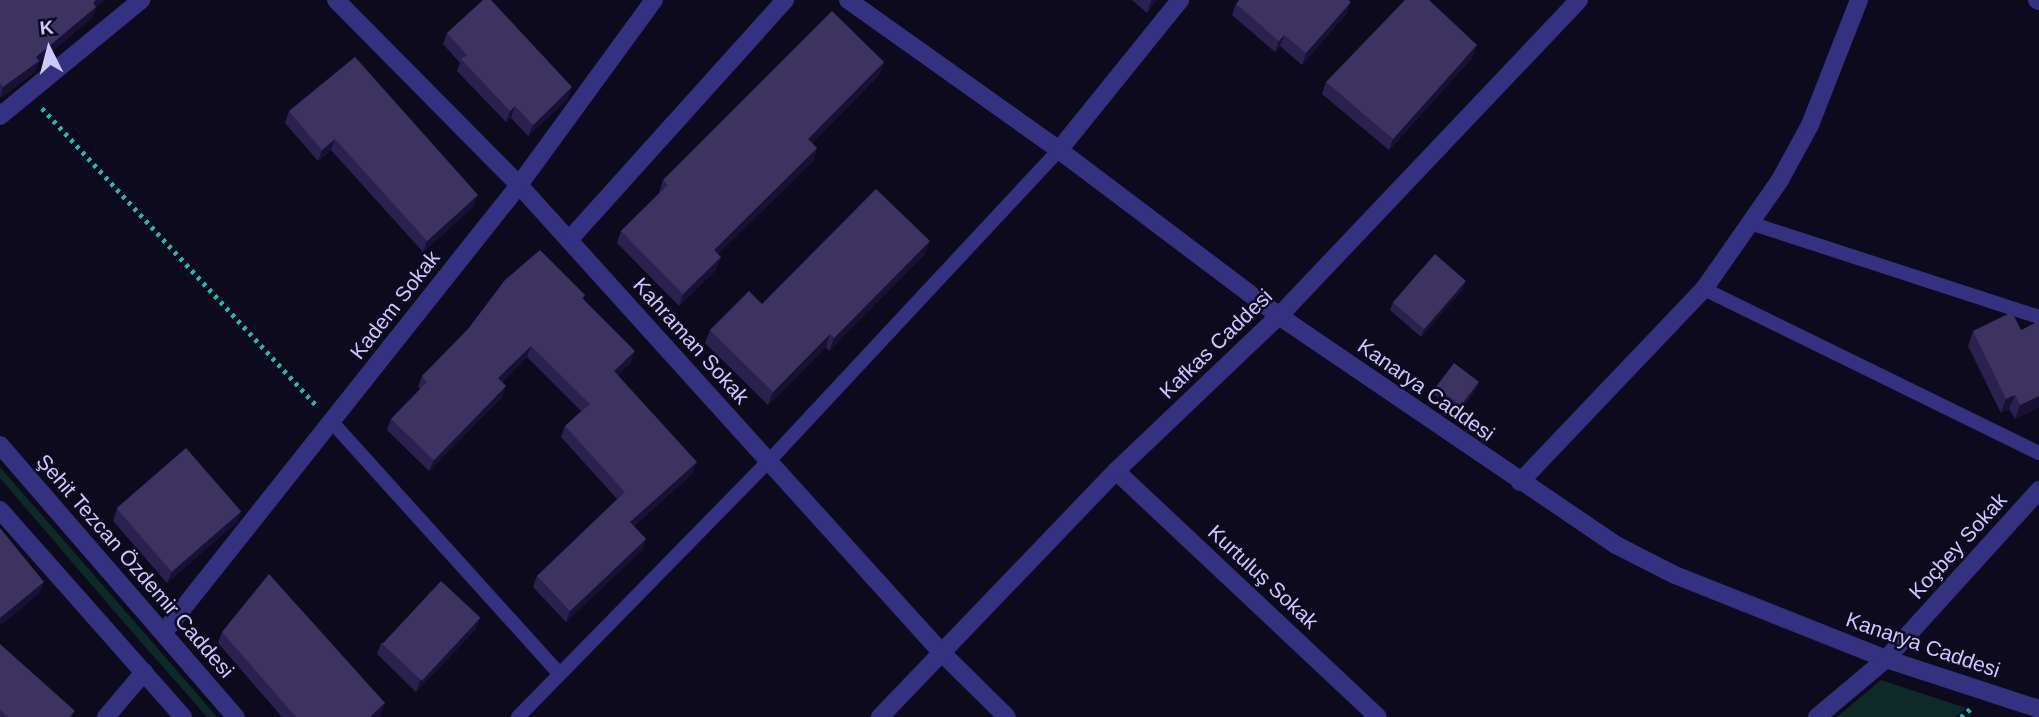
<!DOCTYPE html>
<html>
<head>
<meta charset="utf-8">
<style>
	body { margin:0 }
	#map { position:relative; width:2039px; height:717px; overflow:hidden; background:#0e0a1e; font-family:Helvetica,sans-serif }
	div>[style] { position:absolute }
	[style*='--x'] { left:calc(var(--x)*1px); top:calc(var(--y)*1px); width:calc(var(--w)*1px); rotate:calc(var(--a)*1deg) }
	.green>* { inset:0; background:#0d2928 }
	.path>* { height:4.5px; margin-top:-2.25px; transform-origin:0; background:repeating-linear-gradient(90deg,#23b7ae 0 3.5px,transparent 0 8.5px) }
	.service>* { height:14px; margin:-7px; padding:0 7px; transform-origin:7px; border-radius:7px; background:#343181 }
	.minor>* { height:18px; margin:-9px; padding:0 9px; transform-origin:9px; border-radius:9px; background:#343181 }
	.tertiary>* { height:18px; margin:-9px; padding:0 9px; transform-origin:9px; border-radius:9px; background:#343181 }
	.wall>* { inset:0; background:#2a214e }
	.shaded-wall>* { inset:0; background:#181133 }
	.building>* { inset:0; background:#3c3361; transform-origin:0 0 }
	span { translate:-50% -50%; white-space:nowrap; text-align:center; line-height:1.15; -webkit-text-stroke:5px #0e0a1e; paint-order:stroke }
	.street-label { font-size:21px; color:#cec7ff }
	.north { position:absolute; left:14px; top:14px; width:70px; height:70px; -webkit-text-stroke:5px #0e0a1e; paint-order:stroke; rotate:354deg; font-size:19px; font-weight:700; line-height:28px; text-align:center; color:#cec7ff }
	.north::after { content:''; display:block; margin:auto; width:24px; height:32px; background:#cec7ff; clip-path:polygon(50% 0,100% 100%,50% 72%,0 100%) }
</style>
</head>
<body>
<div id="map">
	<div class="green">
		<div style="clip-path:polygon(0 467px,133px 620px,217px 717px,207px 717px,127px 626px,0 478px)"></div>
		<div style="clip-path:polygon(1881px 680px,1966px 708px,1955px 717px,1837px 717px)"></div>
	</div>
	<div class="path">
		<div style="--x:42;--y:108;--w:404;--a:47.3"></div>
		<div style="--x:1961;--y:717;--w:12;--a:-42"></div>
	</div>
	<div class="service">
		<div style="--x:1750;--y:223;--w:304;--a:18"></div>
		<div style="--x:1704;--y:289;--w:373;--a:26.1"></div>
		<div style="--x:331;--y:421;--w:340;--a:47.9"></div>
		<div style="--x:518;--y:717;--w:359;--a:-45.6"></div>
		<div style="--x:769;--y:461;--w:425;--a:-47"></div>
	</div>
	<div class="minor">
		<div style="--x:336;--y:0;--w:260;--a:45.3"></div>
		<div style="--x:519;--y:185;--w:631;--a:47.89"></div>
		<div style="--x:942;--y:653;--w:91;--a:44.6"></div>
		<div style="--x:0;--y:116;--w:183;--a:-39.4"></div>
		<div style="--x:1059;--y:150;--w:193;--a:-51.1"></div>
		<div style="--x:569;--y:240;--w:323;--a:-48"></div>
		<div style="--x:1116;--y:471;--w:359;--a:43.2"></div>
		<div style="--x:1520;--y:482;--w:267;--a:-46.4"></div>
		<div style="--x:1704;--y:289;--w:133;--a:-55.1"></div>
		<div style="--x:1780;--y:180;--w:63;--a:-61.4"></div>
		<div style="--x:1810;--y:125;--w:134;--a:-68.6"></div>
		<div style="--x:164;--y:632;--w:571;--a:-51.54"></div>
		<div style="--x:519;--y:185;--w:229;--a:-53.9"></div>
		<div style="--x:1817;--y:717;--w:90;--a:-40"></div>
		<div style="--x:1886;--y:659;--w:228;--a:-47.8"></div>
	</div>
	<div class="tertiary">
		<div style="--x:848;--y:0;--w:259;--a:35.4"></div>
		<div style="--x:1059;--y:150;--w:276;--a:37"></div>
		<div style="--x:1279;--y:316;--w:407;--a:34.2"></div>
		<div style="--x:1616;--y:545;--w:66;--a:27"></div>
		<div style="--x:1675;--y:575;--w:227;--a:21.7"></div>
		<div style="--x:1886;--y:659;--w:161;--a:18.1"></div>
		<div style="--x:2037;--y:0;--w:2;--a:27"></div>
		<div style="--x:0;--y:445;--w:360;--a:49.1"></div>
		<div style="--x:0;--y:510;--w:276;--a:48.5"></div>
		<div style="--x:106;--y:717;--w:59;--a:-49.8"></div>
		<div style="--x:880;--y:717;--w:341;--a:-46.2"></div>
		<div style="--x:1116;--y:471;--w:225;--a:-43.6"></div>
		<div style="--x:1279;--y:316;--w:436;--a:-46.5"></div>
	</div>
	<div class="wall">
		<div style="clip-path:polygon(0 0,96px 8px,92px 18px,38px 63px,35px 72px,0 98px)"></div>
		<div style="clip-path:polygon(1132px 0,1157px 0,1147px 13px)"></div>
		<div style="clip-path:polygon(1236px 4px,1347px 13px,1302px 65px,1280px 46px,1275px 52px,1232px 15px)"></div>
		<div style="clip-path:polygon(447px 33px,568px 99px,528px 136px,511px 118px,506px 122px,457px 71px,460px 63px,443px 44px)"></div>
		<div style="clip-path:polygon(1473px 57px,1389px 150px,1322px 94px,1326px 82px)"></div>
		<div style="clip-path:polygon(884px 62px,879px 75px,812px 143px,817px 148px,813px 161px,718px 254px,716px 270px,679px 306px,617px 243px,621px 231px,659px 193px,663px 180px)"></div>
		<div style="clip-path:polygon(289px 111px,474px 206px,423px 252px,331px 150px,318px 161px,285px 123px)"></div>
		<div style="clip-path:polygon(925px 254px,829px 351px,826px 347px,768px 405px,705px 343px,710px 330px,762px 304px)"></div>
		<div style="clip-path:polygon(1463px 289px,1421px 337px,1390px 310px,1393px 302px)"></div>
		<div style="clip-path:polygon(585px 295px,583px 299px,631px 362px,618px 375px,693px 473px,634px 526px,646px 539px,642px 550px,566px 622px,533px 587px,537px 576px,617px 499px,561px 437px,565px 426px,581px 411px,527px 357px,502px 382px,502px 397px,429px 471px,387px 430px,391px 419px,420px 389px,418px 387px,422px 376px)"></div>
		<div style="clip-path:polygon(1973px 331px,2039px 407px,2015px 419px,2009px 409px,2001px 413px,1968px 346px)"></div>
		<div style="clip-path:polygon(1479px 382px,1476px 389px,1459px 413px,1433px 394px,1436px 387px)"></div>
		<div style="clip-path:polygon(117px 509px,241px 511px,237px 522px,167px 583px,113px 521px)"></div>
		<div style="clip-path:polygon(476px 629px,416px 692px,377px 654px,381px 643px)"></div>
		<div style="clip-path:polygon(222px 632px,381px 714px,378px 717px,282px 717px,218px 643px)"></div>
		<div style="clip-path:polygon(0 644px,73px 717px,0 717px)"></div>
	</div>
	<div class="shaded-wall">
		<div style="clip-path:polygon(96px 0,105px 0,96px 8px,92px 18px,38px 63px,35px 72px,0 98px,3px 87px)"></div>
		<div style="clip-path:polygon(1152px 0,1157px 0,1147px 13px,1151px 1px)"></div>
		<div style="clip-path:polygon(1351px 2px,1347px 13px,1302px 65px,1306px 53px)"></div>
		<div style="clip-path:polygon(1284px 35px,1280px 46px,1275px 52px,1279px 41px)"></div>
		<div style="clip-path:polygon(1477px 45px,1473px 57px,1389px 150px,1393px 139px)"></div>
		<div style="clip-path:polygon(884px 62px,879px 75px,803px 152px,808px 139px)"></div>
		<div style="clip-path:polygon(572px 87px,568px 99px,528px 136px,533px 125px)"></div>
		<div style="clip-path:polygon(515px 106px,511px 118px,506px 122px,510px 111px)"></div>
		<div style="clip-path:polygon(335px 139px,331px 150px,318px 161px,322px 150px)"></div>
		<div style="clip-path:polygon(817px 148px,813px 161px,709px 263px,714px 250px)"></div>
		<div style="clip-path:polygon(478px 195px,474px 206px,423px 252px,427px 241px)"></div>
		<div style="clip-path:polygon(930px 241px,925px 254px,829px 351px,834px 338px)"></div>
		<div style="clip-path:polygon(721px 257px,716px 270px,679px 306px,683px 294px)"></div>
		<div style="clip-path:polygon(1466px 281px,1463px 289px,1421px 337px,1424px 329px)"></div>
		<div style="clip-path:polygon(830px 334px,826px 347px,768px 405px,773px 392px)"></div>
		<div style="clip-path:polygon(531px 346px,527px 357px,494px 389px,498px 378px)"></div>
		<div style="clip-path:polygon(635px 351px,631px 362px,610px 383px,614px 371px)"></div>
		<div style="clip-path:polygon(1479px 382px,1476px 389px,1459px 413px,1462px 405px)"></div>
		<div style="clip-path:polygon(506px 386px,502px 397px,429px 471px,434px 460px)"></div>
		<div style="clip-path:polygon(2015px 395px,2009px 409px,2001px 413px,2006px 399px)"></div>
		<div style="clip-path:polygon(2039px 396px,2039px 407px,2015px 419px,2020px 405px)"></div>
		<div style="clip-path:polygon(697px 462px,693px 473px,626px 533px,630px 522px)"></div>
		<div style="clip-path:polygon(241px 511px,237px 522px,167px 583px,172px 572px)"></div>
		<div style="clip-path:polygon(646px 539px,642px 550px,566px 622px,570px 611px)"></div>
		<div style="clip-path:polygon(44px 582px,40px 593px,0 626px,0 618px)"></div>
		<div style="clip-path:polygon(480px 618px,476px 629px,416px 692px,420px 680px)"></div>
		<div style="clip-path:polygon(385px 703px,381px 714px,378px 717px,370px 717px)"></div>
	</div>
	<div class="building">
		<div style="clip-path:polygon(0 0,96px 0,93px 3px,96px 7px,36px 57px,39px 61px,3px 87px,0 83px)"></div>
		<div style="clip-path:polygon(483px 0,491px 0,572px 87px,533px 125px,515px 106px,510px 111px,461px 59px,467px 55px,447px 33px)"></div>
		<div style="clip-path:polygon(1239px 0,1348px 0,1351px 2px,1306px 53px,1284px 35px,1279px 41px,1236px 4px)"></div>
		<div style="clip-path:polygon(1405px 0,1429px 0,1477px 45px,1393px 139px,1326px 82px)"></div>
		<div style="clip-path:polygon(832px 11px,884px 62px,808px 139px,817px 148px,714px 250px,721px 257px,683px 294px,621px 231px,668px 185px,663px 180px)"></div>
		<div style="clip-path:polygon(355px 57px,478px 195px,427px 241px,335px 139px,322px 150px,289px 111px)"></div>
		<div style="clip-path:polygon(876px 189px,930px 241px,834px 338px,830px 334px,773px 392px,710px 330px,749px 291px,762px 304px)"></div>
		<div style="clip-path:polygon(540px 250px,585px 295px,582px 298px,635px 351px,614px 371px,697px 462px,630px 522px,646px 539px,570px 611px,537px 576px,625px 492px,565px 426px,590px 404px,531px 346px,498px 378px,506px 386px,434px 460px,391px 419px,427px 382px,422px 376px,468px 329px,505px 280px)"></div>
		<div style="left:1435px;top:254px;width:41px;height:64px;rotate:41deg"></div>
		<div style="clip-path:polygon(2012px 312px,2021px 330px,2039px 321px,2039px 396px,2020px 405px,2015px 395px,2006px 399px,1973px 331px)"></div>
		<div style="left:1454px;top:363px;width:31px;height:30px;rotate:37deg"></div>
		<div style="left:186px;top:448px;width:84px;height:92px;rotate:49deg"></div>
		<div style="clip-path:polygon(0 528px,44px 582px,0 618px)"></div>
		<div style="clip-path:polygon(269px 574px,385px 703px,370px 717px,296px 717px,222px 632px)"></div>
		<div style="left:441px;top:581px;width:54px;height:86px;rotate:43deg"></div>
		<div style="clip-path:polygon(0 644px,75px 711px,69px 717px,8px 717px,0 710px)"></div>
	</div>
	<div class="street-label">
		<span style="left:395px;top:305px;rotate:-52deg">Kadem Sokak</span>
		<span style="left:691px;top:341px;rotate:48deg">Kahraman Sokak</span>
		<span style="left:1216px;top:344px;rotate:-44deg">Kafkas Caddesi</span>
		<span style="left:1426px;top:390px;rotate:35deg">Kanarya Caddesi</span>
		<span style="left:1958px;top:546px;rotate:-48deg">Koçbey Sokak</span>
		<span style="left:135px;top:566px;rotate:49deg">Şehit Tezcan Özdemir Caddesi</span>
		<span style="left:1263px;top:577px;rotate:43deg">Kurtuluş Sokak</span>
		<span style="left:1923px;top:645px;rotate:19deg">Kanarya Caddesi</span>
	</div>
	<div class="north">K</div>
</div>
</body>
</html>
